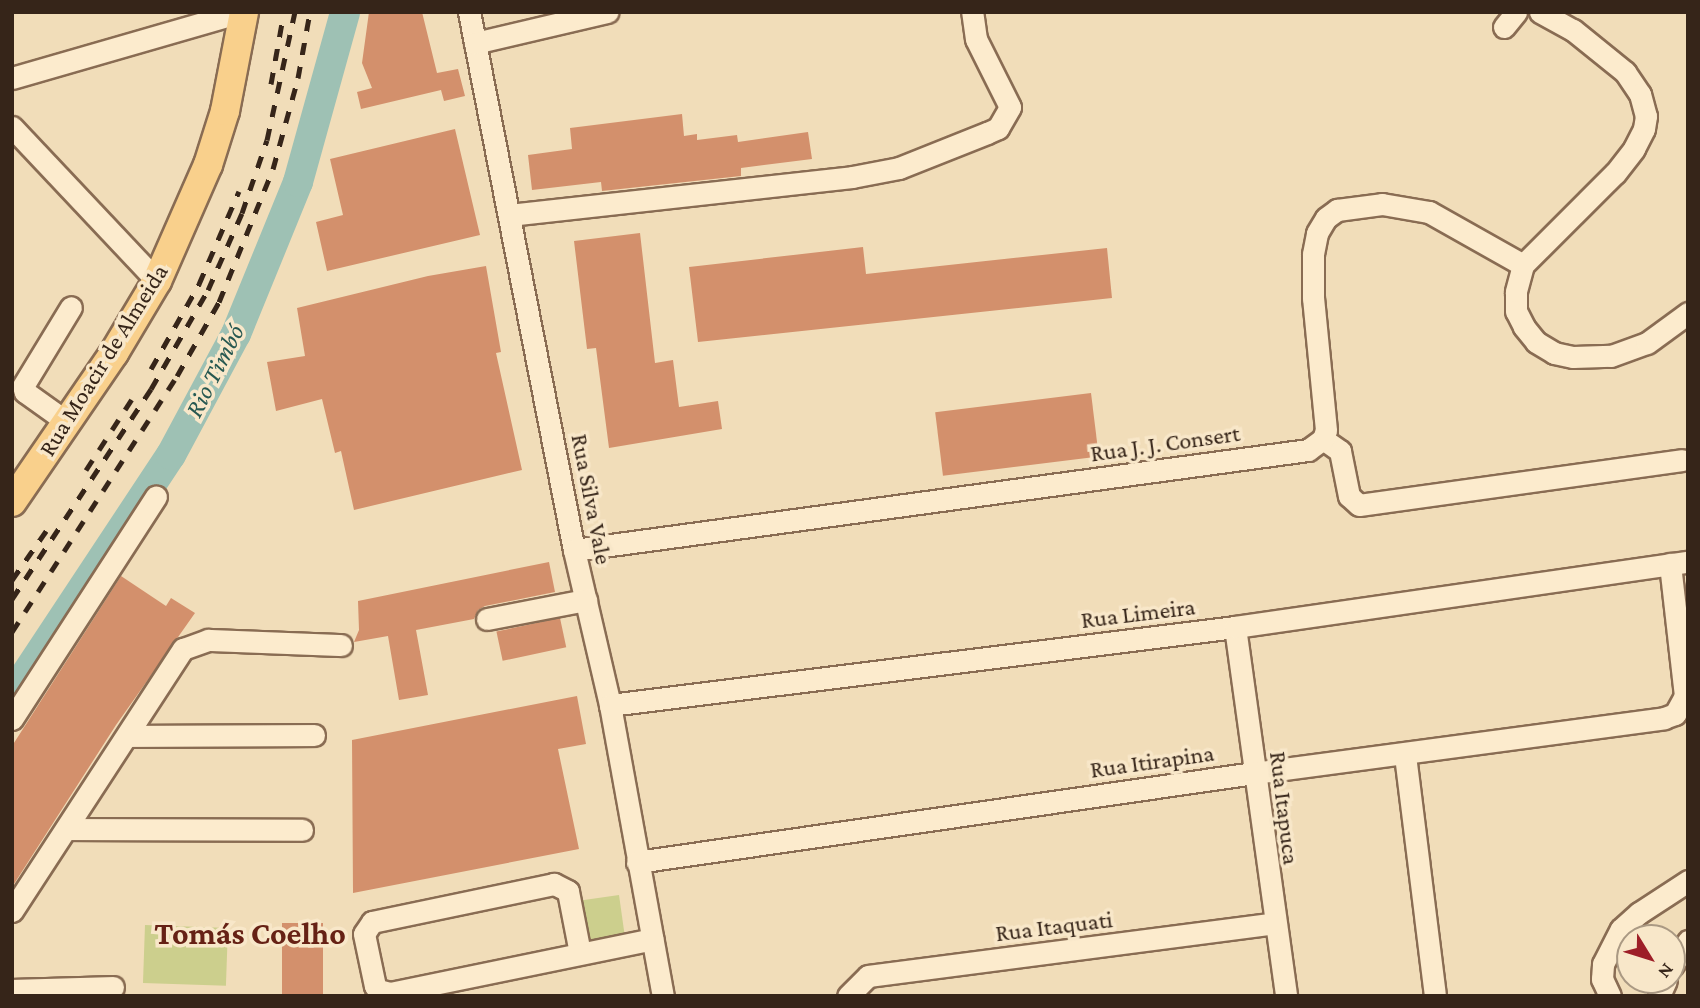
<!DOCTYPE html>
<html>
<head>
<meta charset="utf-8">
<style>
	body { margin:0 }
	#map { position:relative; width:1700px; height:1008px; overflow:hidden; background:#f1ddb9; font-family:"Crimson Pro",serif }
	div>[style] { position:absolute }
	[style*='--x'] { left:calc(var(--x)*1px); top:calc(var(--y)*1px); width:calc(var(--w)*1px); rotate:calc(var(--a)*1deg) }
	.green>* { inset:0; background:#cccf8d; transform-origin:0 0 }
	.river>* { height:30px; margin:-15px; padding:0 15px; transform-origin:15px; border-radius:15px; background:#9ec1b4 }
	.building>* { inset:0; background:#d3906c; transform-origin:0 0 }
	.roads { filter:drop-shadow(2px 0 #896c53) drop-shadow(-2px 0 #896c53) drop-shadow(0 2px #896c53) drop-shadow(0 -2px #896c53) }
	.minor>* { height:21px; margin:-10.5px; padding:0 10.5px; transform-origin:10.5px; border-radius:10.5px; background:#fcebcd }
	.major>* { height:28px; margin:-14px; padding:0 14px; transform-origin:14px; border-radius:14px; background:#f9d08c }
	.rail>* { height:5px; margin-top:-2.5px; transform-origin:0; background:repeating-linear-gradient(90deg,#362519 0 12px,transparent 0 24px) }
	span { translate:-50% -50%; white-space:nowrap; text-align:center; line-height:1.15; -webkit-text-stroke:7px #f8e7c9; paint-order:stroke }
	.street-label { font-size:24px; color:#362519 }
	.water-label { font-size:26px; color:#275851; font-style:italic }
	.district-label { font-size:32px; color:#662115; font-weight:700 }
	.frame { position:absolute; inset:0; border:14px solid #362519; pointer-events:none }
	.north { position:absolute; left:1616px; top:924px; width:70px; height:70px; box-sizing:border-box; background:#f8e7c9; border:2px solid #aa9983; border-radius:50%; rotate:128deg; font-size:19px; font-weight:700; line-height:28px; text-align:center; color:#362519 }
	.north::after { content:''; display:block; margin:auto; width:24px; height:32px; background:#9d1e27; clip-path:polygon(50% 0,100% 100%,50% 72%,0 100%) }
</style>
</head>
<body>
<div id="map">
	<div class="green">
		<div style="left:619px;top:895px;width:42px;height:37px;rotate:82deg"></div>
		<div style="left:145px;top:925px;width:83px;height:58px;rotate:2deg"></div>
	</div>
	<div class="river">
		<div style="--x:12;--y:695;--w:288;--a:-56.5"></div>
		<div style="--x:171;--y:455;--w:137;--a:-61.8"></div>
		<div style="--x:236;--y:334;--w:164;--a:-67.8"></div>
		<div style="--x:298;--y:182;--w:176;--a:-74.5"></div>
	</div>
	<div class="building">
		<div style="clip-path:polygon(369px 12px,422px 12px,437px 73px,458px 69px,465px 96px,444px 101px,441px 90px,361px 109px,357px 92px,372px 88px,362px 63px)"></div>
		<div style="clip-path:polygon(682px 114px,684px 136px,697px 134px,697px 140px,737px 135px,738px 142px,808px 132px,812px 159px,741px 168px,741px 176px,602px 191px,601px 182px,532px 190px,528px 155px,572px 149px,570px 128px)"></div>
		<div style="clip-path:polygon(455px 129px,480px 235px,327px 271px,316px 222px,343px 215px,330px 159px)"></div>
		<div style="clip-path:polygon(640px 233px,655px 363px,673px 360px,679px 407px,718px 401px,722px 429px,609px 448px,596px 348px,587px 349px,574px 241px)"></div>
		<div style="clip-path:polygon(863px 247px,866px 274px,1107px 248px,1112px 298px,698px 342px,689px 267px)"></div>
		<div style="clip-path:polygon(486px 266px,501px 352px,496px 353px,522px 470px,354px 510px,341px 451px,335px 453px,322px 399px,276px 411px,267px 362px,305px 356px,297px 308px,428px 276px)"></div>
		<div style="left:1091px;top:393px;width:64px;height:157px;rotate:83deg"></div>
		<div style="clip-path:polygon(549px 562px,555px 592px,485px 606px,478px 610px,474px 619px,416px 630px,428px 695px,399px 700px,388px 636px,354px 642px,359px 630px,358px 601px)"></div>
		<div style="clip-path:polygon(121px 576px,166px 606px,171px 598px,195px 613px,116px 725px,12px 887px,12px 746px)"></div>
		<div style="left:560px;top:618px;width:30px;height:65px;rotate:78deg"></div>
		<div style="clip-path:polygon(577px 696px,586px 744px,558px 749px,579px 849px,353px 893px,352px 740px)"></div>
		<div style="left:282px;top:923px;width:41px;height:73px"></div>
	</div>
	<div class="roads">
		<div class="minor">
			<div style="--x:469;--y:12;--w:548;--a:78.96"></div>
			<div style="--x:574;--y:550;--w:159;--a:76.9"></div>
			<div style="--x:610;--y:705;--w:296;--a:79.7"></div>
			<div style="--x:1540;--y:12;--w:38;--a:29"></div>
			<div style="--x:1573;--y:30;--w:67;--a:38.9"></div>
			<div style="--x:1625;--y:72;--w:27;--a:56"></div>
			<div style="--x:1640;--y:94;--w:23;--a:75"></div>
			<div style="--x:1646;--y:116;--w:13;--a:99"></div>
			<div style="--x:1644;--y:129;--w:22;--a:117"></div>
			<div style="--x:1634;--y:149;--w:31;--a:128"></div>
			<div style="--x:1615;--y:173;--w:130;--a:135"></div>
			<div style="--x:1523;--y:265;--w:28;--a:105"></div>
			<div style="--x:1516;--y:292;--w:19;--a:90"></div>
			<div style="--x:1516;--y:311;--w:18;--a:63"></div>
			<div style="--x:1524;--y:327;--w:19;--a:51"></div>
			<div style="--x:1536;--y:342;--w:21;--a:31"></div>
			<div style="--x:1554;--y:353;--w:19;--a:12"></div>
			<div style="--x:1573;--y:357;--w:38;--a:-2"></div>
			<div style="--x:1611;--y:356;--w:38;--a:-20"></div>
			<div style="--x:1647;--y:343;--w:51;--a:-36.2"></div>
			<div style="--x:1504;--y:27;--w:19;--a:-51"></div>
			<div style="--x:475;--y:43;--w:136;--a:-13.2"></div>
			<div style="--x:12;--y:78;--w:237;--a:-16.1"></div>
			<div style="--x:12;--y:127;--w:212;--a:46.7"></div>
			<div style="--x:509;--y:215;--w:345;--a:-6.3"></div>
			<div style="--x:852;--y:177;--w:48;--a:-10.8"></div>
			<div style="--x:899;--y:168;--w:95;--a:-21.7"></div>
			<div style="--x:987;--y:133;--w:12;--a:-24"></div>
			<div style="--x:998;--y:128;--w:24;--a:-60"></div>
			<div style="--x:1010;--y:107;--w:76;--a:-116.6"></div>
			<div style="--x:976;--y:39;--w:27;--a:-98"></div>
			<div style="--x:67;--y:422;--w:52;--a:-144.5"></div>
			<div style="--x:25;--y:392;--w:6;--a:-108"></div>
			<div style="--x:23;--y:386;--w:92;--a:-58.7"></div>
			<div style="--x:1323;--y:439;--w:21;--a:35"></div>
			<div style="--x:1340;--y:451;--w:46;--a:78.7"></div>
			<div style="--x:1349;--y:496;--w:13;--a:42"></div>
			<div style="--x:1359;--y:505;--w:326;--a:-7.9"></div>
			<div style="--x:574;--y:550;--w:741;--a:-7.76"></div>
			<div style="--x:1308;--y:450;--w:19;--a:-36"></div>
			<div style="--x:1323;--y:439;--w:9;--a:-72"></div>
			<div style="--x:1326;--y:430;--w:133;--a:-95.6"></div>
			<div style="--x:1313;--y:298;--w:44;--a:-90"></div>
			<div style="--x:1313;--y:254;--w:21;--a:-79"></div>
			<div style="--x:1317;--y:233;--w:17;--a:-59"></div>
			<div style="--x:1326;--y:218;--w:14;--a:-36"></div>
			<div style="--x:1337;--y:210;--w:45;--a:-7.6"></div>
			<div style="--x:1382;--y:204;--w:48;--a:9.7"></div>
			<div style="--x:1429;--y:212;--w:108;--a:29.4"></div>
			<div style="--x:487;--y:619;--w:101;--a:-10.9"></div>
			<div style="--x:1235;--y:627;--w:373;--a:82.1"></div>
			<div style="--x:610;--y:705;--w:630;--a:-7.11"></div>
			<div style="--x:1235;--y:627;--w:458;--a:-8.2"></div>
			<div style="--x:12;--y:719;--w:265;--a:-57.1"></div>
			<div style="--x:128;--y:736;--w:186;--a:-0.3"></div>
			<div style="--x:1405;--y:755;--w:243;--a:82.9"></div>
			<div style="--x:66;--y:829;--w:236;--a:0.2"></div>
			<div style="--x:637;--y:862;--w:623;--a:-8.21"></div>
			<div style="--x:1254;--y:773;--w:414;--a:-7.6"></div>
			<div style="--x:1664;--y:718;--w:12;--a:-20"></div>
			<div style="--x:1675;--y:714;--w:21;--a:-61"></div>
			<div style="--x:1685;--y:696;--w:133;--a:-96.5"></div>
			<div style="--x:12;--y:911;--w:313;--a:-56.9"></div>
			<div style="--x:183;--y:649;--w:27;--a:-20"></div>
			<div style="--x:208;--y:640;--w:133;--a:2.2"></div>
			<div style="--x:580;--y:953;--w:63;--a:-101"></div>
			<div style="--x:568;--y:891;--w:16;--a:-153"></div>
			<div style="--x:554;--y:884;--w:186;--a:168.2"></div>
			<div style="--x:372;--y:922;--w:14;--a:124"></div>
			<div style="--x:364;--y:934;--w:53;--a:78.1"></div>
			<div style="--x:375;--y:986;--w:5;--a:53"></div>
			<div style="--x:378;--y:990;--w:12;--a:14"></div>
			<div style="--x:390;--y:993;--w:268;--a:-11.6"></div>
			<div style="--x:1672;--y:966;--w:30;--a:-57"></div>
			<div style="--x:12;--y:990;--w:101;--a:-1.7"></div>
			<div style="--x:848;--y:996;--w:28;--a:-45"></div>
			<div style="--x:868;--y:976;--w:409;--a:-7.4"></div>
			<div style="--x:1610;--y:996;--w:19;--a:-115"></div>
			<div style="--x:1602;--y:979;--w:15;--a:-86"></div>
			<div style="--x:1603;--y:964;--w:39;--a:-63"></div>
			<div style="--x:1621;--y:929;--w:24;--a:-42"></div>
			<div style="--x:1639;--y:913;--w:59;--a:-33.1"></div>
			<div style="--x:1659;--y:996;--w:17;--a:-66"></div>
		</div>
		<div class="major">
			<div style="--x:12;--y:502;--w:181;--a:-55.6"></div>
			<div style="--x:114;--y:353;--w:84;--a:-59.2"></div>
			<div style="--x:157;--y:281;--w:127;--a:-66.3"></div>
			<div style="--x:208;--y:165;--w:57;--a:-72.5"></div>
			<div style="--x:225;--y:111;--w:101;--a:-79.1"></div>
		</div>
	</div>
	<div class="rail">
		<div style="--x:271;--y:84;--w:73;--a:-79.8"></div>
		<div style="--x:151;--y:369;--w:98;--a:-60.5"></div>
		<div style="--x:199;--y:284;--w:101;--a:-66.7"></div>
		<div style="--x:86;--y:470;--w:85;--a:-57.1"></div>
		<div style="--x:12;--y:580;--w:60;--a:-55.2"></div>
		<div style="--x:12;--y:599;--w:252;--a:-56.5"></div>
		<div style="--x:151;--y:389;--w:114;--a:-60.1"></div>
		<div style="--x:208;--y:290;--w:84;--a:-66.2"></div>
		<div style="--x:242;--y:213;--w:77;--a:-71.1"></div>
		<div style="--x:267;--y:140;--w:131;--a:-77.7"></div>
		<div style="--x:12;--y:632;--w:305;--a:-57.2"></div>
		<div style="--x:177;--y:376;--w:85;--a:-60.4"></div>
		<div style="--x:219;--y:302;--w:144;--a:-67.9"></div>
		<div style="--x:273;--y:169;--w:94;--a:-74.6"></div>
		<div style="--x:298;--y:78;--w:67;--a:-79.7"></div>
	</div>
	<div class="street-label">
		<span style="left:103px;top:360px;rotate:-58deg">Rua Moacir de Almeida</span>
		<span style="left:1165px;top:443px;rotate:-8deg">Rua J. J. Consert</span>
		<span style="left:592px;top:499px;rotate:79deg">Rua Silva Vale</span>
		<span style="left:1138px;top:613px;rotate:-7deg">Rua Limeira</span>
		<span style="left:1152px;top:761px;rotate:-8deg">Rua Itirapina</span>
		<span style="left:1285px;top:808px;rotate:83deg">Rua Itapuca</span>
		<span style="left:1054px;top:926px;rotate:-7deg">Rua Itaquati</span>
	</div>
	<div class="water-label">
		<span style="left:215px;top:371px;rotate:-63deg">Rio Timbó</span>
	</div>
	<div class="district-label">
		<span style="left:250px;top:933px">Tomás Coelho</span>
	</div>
	<div class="frame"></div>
	<div class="north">N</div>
</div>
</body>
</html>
